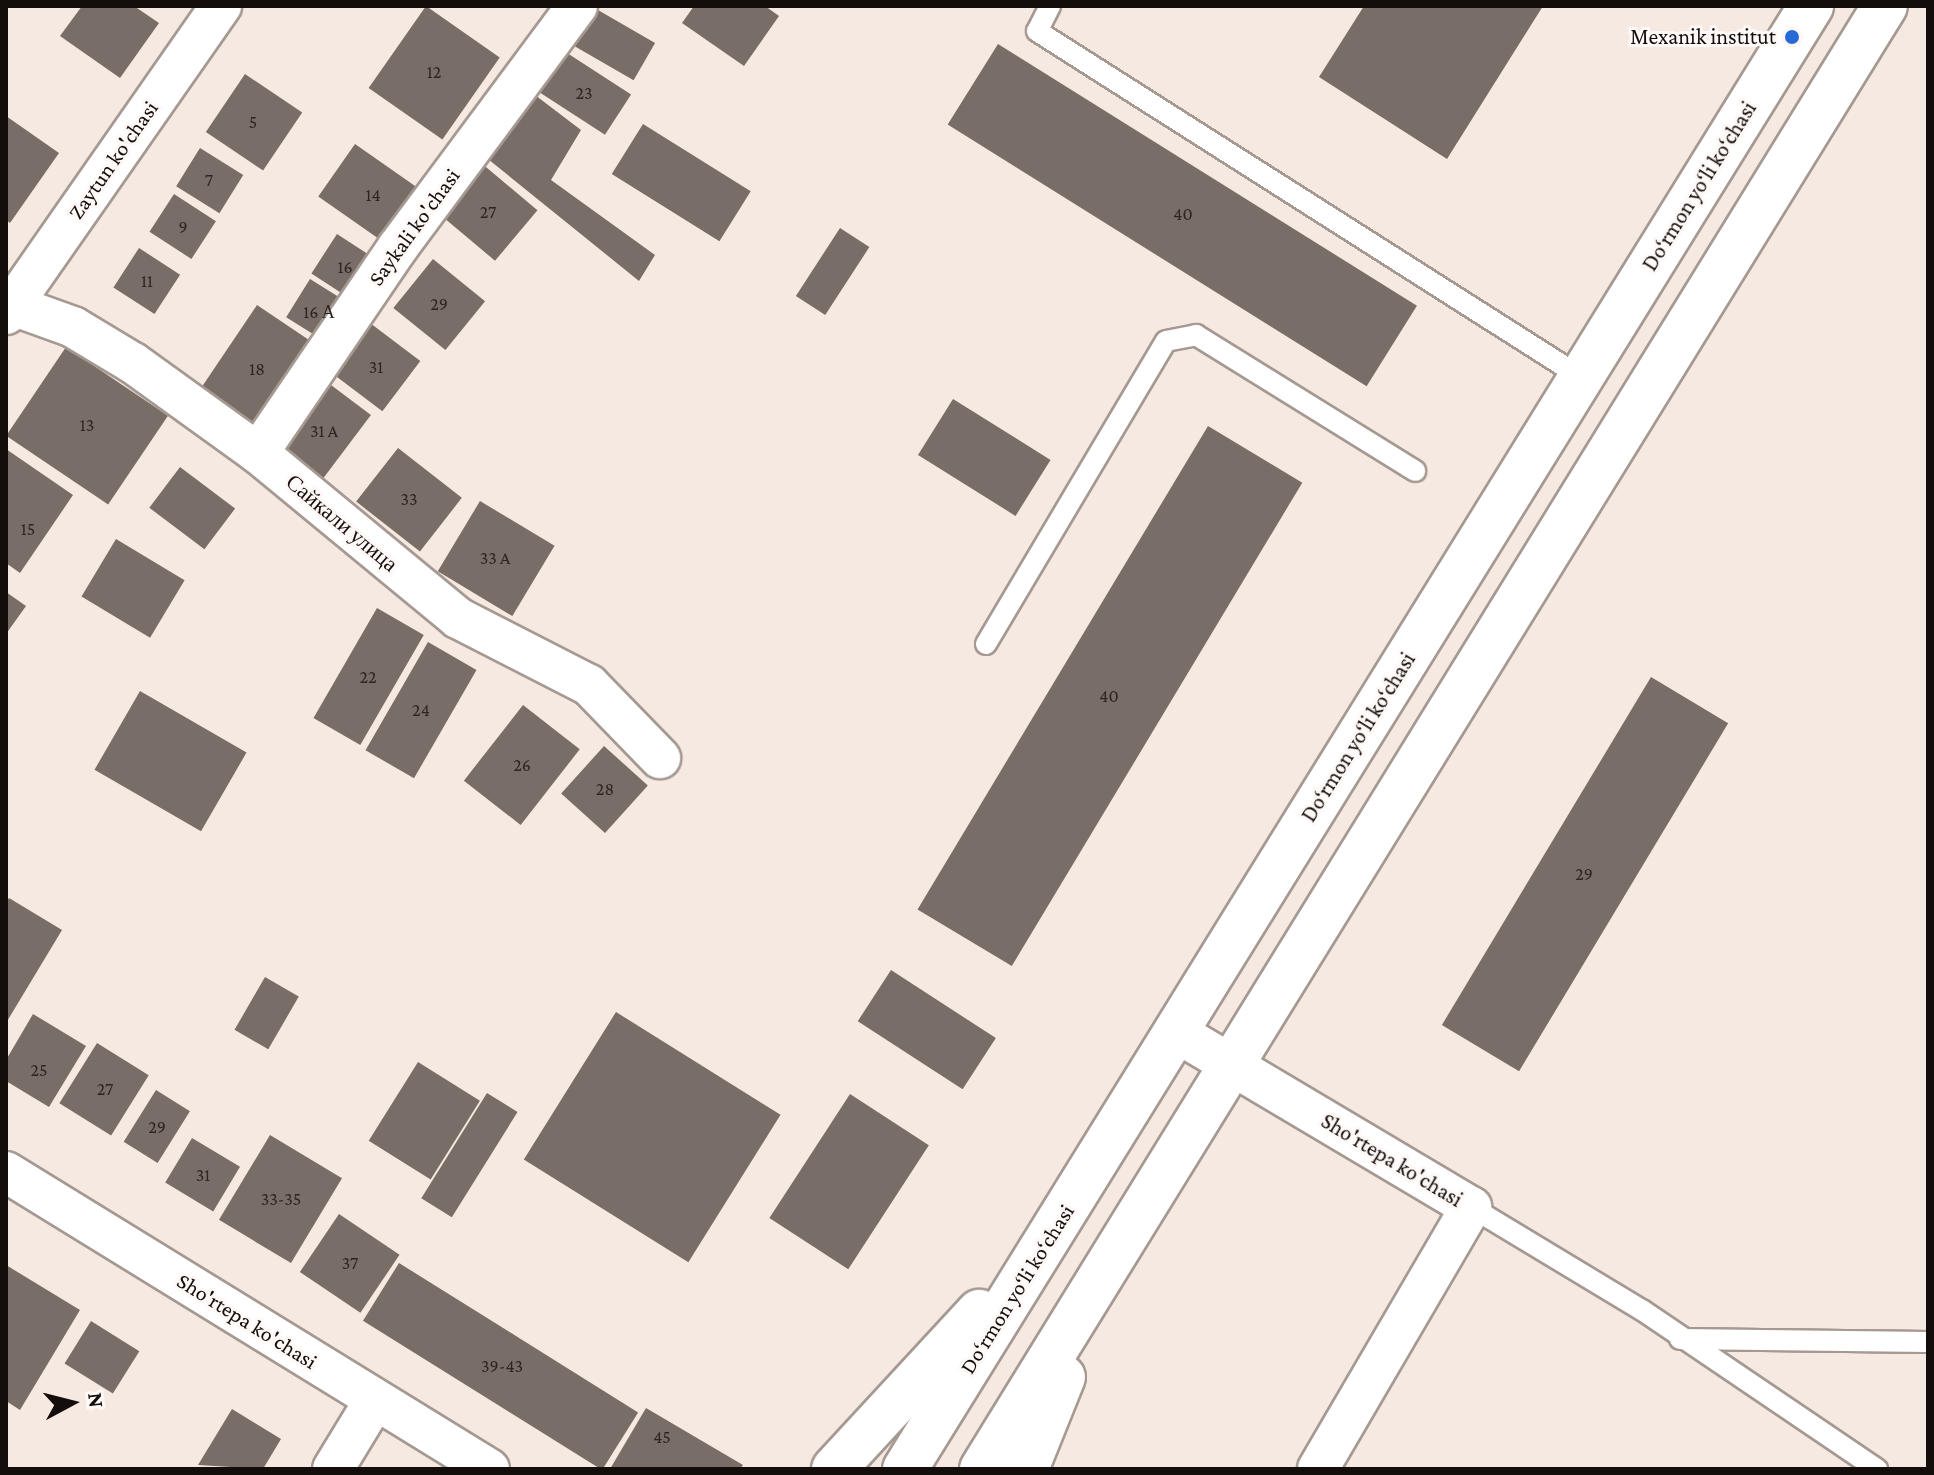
<!DOCTYPE html>
<html>
<head>
<meta charset="utf-8">
<style>
	body { margin:0 }
	#map { position:relative; width:1934px; height:1475px; overflow:hidden; background:#f6e9e2; font-family:"Crimson Pro",serif }
	div>[style] { position:absolute }
	[style*='--x'] { left:calc(var(--x)*1px); top:calc(var(--y)*1px); width:calc(var(--w)*1px); rotate:calc(var(--a)*1deg) }
	.building>* { inset:0; background:#796d67; transform-origin:0 0 }
	.roads { filter:drop-shadow(2px 0 #a59992) drop-shadow(-2px 0 #a59992) drop-shadow(0 2px #a59992) drop-shadow(0 -2px #a59992) }
	.service>* { height:20px; margin:-10px; padding:0 10px; transform-origin:10px; border-radius:10px; background:#fff }
	.minor>* { height:40px; margin:-20px; padding:0 20px; transform-origin:20px; border-radius:20px; background:#fff }
	.primary>* { height:44px; margin:-22px; padding:0 22px; transform-origin:22px; border-radius:22px; background:#fff }
	.dots>* { width:22px; height:22px; translate:-50% -50%; box-sizing:border-box; border:4px solid #fef8f6; border-radius:50% }
	span { translate:-50% -50%; white-space:nowrap; text-align:center; line-height:1.15; -webkit-text-stroke:6px #fef8f6; paint-order:stroke }
	.number-label { font-size:18px; color:#2c2623 }
	.number-label span { -webkit-text-stroke-width:0 }
	.poi-label { font-size:22px; color:#130e0c }
	.right { translate:-100% -50%; text-align:right }
	.street-label { font-size:22px; color:#130e0c }
	.frame { position:absolute; inset:0; border:8px solid #130e0c; pointer-events:none }
	.north { position:absolute; left:32px; top:1363px; width:80px; height:80px; -webkit-text-stroke:6px #fef8f6; paint-order:stroke; rotate:83deg; font-size:22px; font-weight:700; line-height:32px; text-align:center; color:#130e0c }
	.north::after { content:''; display:block; margin:auto; width:28px; height:36px; background:#130e0c; clip-path:polygon(50% 0,100% 100%,50% 72%,0 100%) }
</style>
</head>
<body>
<div id="map">
	<div class="building">
		<div style="clip-path:polygon(82px 6px,134px 6px,159px 23px,120px 78px,60px 36px)"></div>
		<div style="left:426px;top:6px;width:90px;height:100px;rotate:35deg"></div>
		<div style="left:591px;top:6px;width:74px;height:43px;rotate:30deg"></div>
		<div style="clip-path:polygon(694px 6px,765px 6px,779px 16px,744px 66px,682px 23px)"></div>
		<div style="clip-path:polygon(1364px 6px,1543px 6px,1447px 159px,1319px 77px)"></div>
		<div style="left:998px;top:44px;width:494px;height:95px;rotate:32deg"></div>
		<div style="left:564px;top:51px;width:80px;height:48px;rotate:33deg"></div>
		<div style="left:245px;top:74px;width:69px;height:70px;rotate:34deg"></div>
		<div style="clip-path:polygon(535px 95px,581px 130px,551px 180px,655px 255px,639px 281px,488px 159px)"></div>
		<div style="clip-path:polygon(6px 116px,59px 153px,10px 223px,6px 220px)"></div>
		<div style="left:643px;top:124px;width:127px;height:59px;rotate:32deg"></div>
		<div style="left:355px;top:144px;width:86px;height:64px;rotate:35deg"></div>
		<div style="left:200px;top:148px;width:51px;height:45px;rotate:32deg"></div>
		<div style="left:480px;top:162px;width:75px;height:66px;rotate:40deg"></div>
		<div style="left:174px;top:194px;width:50px;height:45px;rotate:33deg"></div>
		<div style="left:840px;top:228px;width:35px;height:81px;rotate:33deg"></div>
		<div style="left:337px;top:234px;width:50px;height:47px;rotate:33deg"></div>
		<div style="left:139px;top:248px;width:49px;height:47px;rotate:33deg"></div>
		<div style="left:433px;top:259px;width:67px;height:63px;rotate:39deg"></div>
		<div style="left:310px;top:279px;width:51px;height:45px;rotate:32deg"></div>
		<div style="left:257px;top:305px;width:73px;height:106px;rotate:34deg"></div>
		<div style="left:370px;top:323px;width:63px;height:63px;rotate:37deg"></div>
		<div style="left:66px;top:347px;width:123px;height:107px;rotate:34deg"></div>
		<div style="left:327px;top:382px;width:55px;height:82px;rotate:37deg"></div>
		<div style="left:953px;top:399px;width:115px;height:66px;rotate:32deg"></div>
		<div style="left:1208px;top:426px;width:110px;height:564px;rotate:31deg"></div>
		<div style="left:398px;top:448px;width:81px;height:68px;rotate:38deg"></div>
		<div style="clip-path:polygon(6px 449px,73px 495px,20px 573px,6px 563px)"></div>
		<div style="left:180px;top:467px;width:69px;height:51px;rotate:37deg"></div>
		<div style="left:480px;top:501px;width:87px;height:82px;rotate:31deg"></div>
		<div style="left:116px;top:539px;width:80px;height:67px;rotate:31deg"></div>
		<div style="clip-path:polygon(6px 592px,26px 606px,6px 634px)"></div>
		<div style="left:377px;top:608px;width:54px;height:127px;rotate:30deg"></div>
		<div style="left:428px;top:642px;width:56px;height:125px;rotate:30deg"></div>
		<div style="left:1651px;top:677px;width:90px;height:406px;rotate:31deg"></div>
		<div style="left:140px;top:691px;width:123px;height:91px;rotate:30deg"></div>
		<div style="left:523px;top:705px;width:72px;height:96px;rotate:38deg"></div>
		<div style="left:604px;top:746px;width:59px;height:64px;rotate:42deg"></div>
		<div style="clip-path:polygon(9px 898px,62px 930px,6px 1023px,6px 903px)"></div>
		<div style="left:891px;top:970px;width:125px;height:61px;rotate:33deg"></div>
		<div style="left:265px;top:977px;width:39px;height:61px;rotate:30deg"></div>
		<div style="left:616px;top:1012px;width:194px;height:174px;rotate:32deg"></div>
		<div style="clip-path:polygon(33px 1014px,86px 1046px,49px 1107px,6px 1081px,6px 1060px)"></div>
		<div style="left:97px;top:1043px;width:61px;height:71px;rotate:32deg"></div>
		<div style="left:418px;top:1062px;width:73px;height:93px;rotate:32deg"></div>
		<div style="left:156px;top:1090px;width:40px;height:61px;rotate:32deg"></div>
		<div style="left:487px;top:1093px;width:36px;height:124px;rotate:32deg"></div>
		<div style="left:850px;top:1094px;width:94px;height:148px;rotate:33deg"></div>
		<div style="left:270px;top:1135px;width:84px;height:99px;rotate:31deg"></div>
		<div style="left:192px;top:1138px;width:56px;height:52px;rotate:31deg"></div>
		<div style="left:339px;top:1214px;width:73px;height:70px;rotate:34deg"></div>
		<div style="left:399px;top:1263px;width:282px;height:68px;rotate:32deg"></div>
		<div style="clip-path:polygon(6px 1265px,80px 1310px,20px 1410px,6px 1401px)"></div>
		<div style="left:91px;top:1321px;width:57px;height:50px;rotate:32deg"></div>
		<div style="clip-path:polygon(646px 1408px,743px 1465px,740px 1469px,610px 1469px)"></div>
		<div style="clip-path:polygon(232px 1409px,281px 1439px,263px 1469px,198px 1465px)"></div>
	</div>
	<div class="roads">
		<div class="service">
			<div style="--x:1050;--y:6;--w:28;--a:117"></div>
			<div style="--x:1037;--y:31;--w:645;--a:32.46"></div>
			<div style="--x:986;--y:644;--w:352;--a:-59.3"></div>
			<div style="--x:1166;--y:341;--w:31;--a:-11"></div>
			<div style="--x:1196;--y:335;--w:258;--a:31.8"></div>
			<div style="--x:1471;--y:1207;--w:200;--a:31.1"></div>
			<div style="--x:1642;--y:1310;--w:284;--a:34.1"></div>
			<div style="--x:1680;--y:1339;--w:248;--a:0.7"></div>
		</div>
		<div class="minor">
			<div style="--x:12;--y:305;--w:65;--a:19.8"></div>
			<div style="--x:73;--y:327;--w:70;--a:31"></div>
			<div style="--x:133;--y:363;--w:154;--a:35.8"></div>
			<div style="--x:258;--y:453;--w:259;--a:39.5"></div>
			<div style="--x:458;--y:618;--w:147;--a:27.1"></div>
			<div style="--x:589;--y:685;--w:102;--a:45.8"></div>
			<div style="--x:6;--y:314;--w:376;--a:-55.1"></div>
			<div style="--x:258;--y:453;--w:249;--a:-55.8"></div>
			<div style="--x:398;--y:247;--w:300;--a:-53.4"></div>
			<div style="--x:1176;--y:1032;--w:343;--a:30.7"></div>
			<div style="--x:1471;--y:1207;--w:303;--a:120.3"></div>
			<div style="--x:6;--y:1172;--w:567;--a:31.59"></div>
			<div style="--x:333;--y:1469;--w:81;--a:-58.7"></div>
		</div>
		<div class="primary">
			<div style="--x:834;--y:1469;--w:214;--a:-47.3"></div>
			<div style="--x:905;--y:1469;--w:1721;--a:-58.23"></div>
			<div style="--x:982;--y:1469;--w:1719;--a:-58.32"></div>
			<div style="--x:1026;--y:1469;--w:99;--a:-68.1"></div>
		</div>
	</div>
	<div class="dots">
		<div style="left:1792px;top:37px;background:#2969d6"></div>
	</div>
	<div class="number-label">
		<span style="left:434px;top:72px">12</span>
		<span style="left:584px;top:93px">23</span>
		<span style="left:253px;top:122px">5</span>
		<span style="left:209px;top:180px">7</span>
		<span style="left:373px;top:195px">14</span>
		<span style="left:488px;top:212px">27</span>
		<span style="left:1183px;top:214px">40</span>
		<span style="left:183px;top:227px">9</span>
		<span style="left:345px;top:267px">16</span>
		<span style="left:147px;top:281px">11</span>
		<span style="left:439px;top:304px">29</span>
		<span style="left:319px;top:312px">16 А</span>
		<span style="left:376px;top:367px">31</span>
		<span style="left:257px;top:369px">18</span>
		<span style="left:87px;top:425px">13</span>
		<span style="left:324px;top:431px">31 A</span>
		<span style="left:409px;top:499px">33</span>
		<span style="left:28px;top:529px">15</span>
		<span style="left:495px;top:558px">33 A</span>
		<span style="left:368px;top:677px">22</span>
		<span style="left:1109px;top:696px">40</span>
		<span style="left:421px;top:710px">24</span>
		<span style="left:522px;top:765px">26</span>
		<span style="left:605px;top:789px">28</span>
		<span style="left:1584px;top:874px">29</span>
		<span style="left:39px;top:1070px">25</span>
		<span style="left:105px;top:1089px">27</span>
		<span style="left:157px;top:1127px">29</span>
		<span style="left:203px;top:1175px">31</span>
		<span style="left:281px;top:1199px">33-35</span>
		<span style="left:350px;top:1263px">37</span>
		<span style="left:502px;top:1366px">39-43</span>
		<span style="left:662px;top:1437px">45</span>
	</div>
	<div class="poi-label">
		<span class="right" style="left:1776px;top:37px">Mexanik institut</span>
	</div>
	<div class="street-label">
		<span style="left:113px;top:160px;rotate:-55deg">Zaytun ko'chasi</span>
		<span style="left:1699px;top:186px;rotate:-58deg">Do‘rmon yo‘li ko‘chasi</span>
		<span style="left:414px;top:227px;rotate:-54deg">Saykali ko'chasi</span>
		<span style="left:342px;top:523px;rotate:40deg">Сайкали улица</span>
		<span style="left:1358px;top:737px;rotate:-58deg">Do‘rmon yo‘li ko‘chasi</span>
		<span style="left:1392px;top:1160px;rotate:31deg">Sho'rtepa ko'chasi</span>
		<span style="left:1017px;top:1289px;rotate:-58deg">Do‘rmon yo‘li ko‘chasi</span>
		<span style="left:247px;top:1321px;rotate:32deg">Sho'rtepa ko'chasi</span>
	</div>
	<div class="frame"></div>
	<div class="north">N</div>
</div>
</body>
</html>
